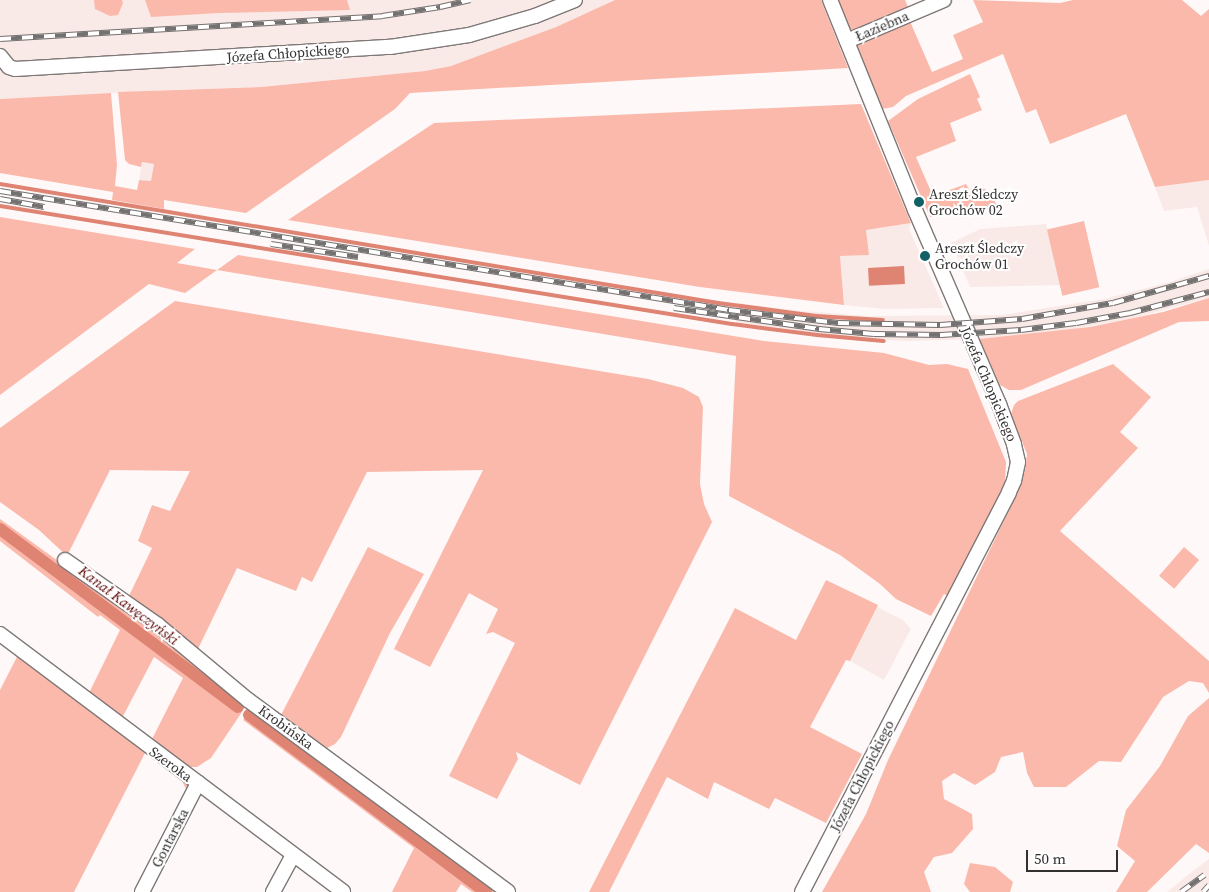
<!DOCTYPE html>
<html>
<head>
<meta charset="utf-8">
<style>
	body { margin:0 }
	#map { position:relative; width:1209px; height:892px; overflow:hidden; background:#fef9f8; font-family:"Source Serif 4",serif }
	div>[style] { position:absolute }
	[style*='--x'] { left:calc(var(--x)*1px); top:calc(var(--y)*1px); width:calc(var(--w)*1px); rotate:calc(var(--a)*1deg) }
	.built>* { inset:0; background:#f9eae7; transform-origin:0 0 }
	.green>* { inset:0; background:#fbb9ac; transform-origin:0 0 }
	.water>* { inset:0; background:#df8372; transform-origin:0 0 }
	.stream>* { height:4px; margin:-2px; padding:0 2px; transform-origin:2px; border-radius:2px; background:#df8372 }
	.canal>* { height:12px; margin:-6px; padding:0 6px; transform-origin:6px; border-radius:6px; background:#df8372 }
	.roads { filter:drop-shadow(1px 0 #7e7877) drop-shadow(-1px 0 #7e7877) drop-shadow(0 1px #7e7877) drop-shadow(0 -1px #7e7877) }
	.street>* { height:14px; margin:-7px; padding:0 7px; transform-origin:7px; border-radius:7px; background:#fff }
	.rail>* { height:5.5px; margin-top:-2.75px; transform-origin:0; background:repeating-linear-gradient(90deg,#fff 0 11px,#747171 0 22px); box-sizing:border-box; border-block:1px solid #747171 }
	.dots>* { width:14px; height:14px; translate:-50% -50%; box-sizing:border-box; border:2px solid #fff; border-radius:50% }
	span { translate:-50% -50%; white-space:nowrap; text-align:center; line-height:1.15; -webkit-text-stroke:4px #fff; paint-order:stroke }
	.street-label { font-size:14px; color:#333030 }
	.poi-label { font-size:14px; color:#333030 }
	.left { translate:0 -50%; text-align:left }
	.water-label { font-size:15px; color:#580200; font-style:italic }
	.scale { position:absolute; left:1026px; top:850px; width:92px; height:22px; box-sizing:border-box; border:2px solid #333030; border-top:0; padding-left:6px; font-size:15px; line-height:18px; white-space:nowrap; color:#333030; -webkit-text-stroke:4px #fff; paint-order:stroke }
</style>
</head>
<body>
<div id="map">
	<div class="built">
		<div style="clip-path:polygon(0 0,615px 0,556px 27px,451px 66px,425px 71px,261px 87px,169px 90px,0 99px)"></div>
		<div style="left:142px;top:162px;width:12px;height:18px;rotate:9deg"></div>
		<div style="clip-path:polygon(1209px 180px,1209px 246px,1197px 207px,1164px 211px,1155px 187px)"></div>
		<div style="clip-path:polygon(911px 223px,909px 229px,944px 308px,884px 309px,844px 305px,840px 256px,869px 255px,866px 230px)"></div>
		<div style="clip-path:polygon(1046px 224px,1062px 285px,970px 287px,951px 243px,980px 229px)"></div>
		<div style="clip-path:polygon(1209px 269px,1209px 298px,1130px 319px,1051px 333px,979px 339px,909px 341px,837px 338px,735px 325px,738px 303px,802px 311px,869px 316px,1002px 315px,1104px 299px,1170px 282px)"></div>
		<div style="clip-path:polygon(877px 607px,903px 620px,911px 629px,884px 680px,850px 661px)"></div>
		<div style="clip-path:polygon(1209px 859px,1209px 892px,1167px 892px,1198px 867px)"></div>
	</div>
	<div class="green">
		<div style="clip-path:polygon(94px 0,122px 0,123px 3px,118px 15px,110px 16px,95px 9px)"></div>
		<div style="clip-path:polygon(145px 0,347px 0,350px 10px,219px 13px,151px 17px)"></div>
		<div style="clip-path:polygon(615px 0,821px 0,848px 68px,410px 93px,395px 109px,246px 213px,164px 200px,164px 209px,112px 200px,113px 192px,0 173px,0 99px,111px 93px,117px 165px,115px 186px,137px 190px,139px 180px,151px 181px,154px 164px,142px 162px,141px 167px,129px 164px,125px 160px,118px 92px,261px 87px,425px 71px,451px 66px,556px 27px)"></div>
		<div style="clip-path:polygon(836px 0,905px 0,908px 7px,850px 32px)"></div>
		<div style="clip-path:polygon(973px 0,1060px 3px,1073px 0,1182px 0,1201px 16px,1209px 9px,1209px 180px,1155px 187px,1126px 114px,1050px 144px,1036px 109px,1026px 113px,1003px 54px,906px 96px,893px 107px,882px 109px,856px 45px,909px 19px,932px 72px,963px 59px,953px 35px,983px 22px)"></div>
		<div style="clip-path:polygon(970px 74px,980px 97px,977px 99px,982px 110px,950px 123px,956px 141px,916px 157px,933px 196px,966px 184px,969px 189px,983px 188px,988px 191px,999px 208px,930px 217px,888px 121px,918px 99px)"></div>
		<div style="clip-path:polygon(861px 104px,911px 223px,866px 230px,869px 255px,840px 256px,844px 305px,700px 287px,288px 220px,434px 123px)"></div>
		<div style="clip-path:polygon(0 217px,195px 249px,177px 263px,217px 270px,238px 255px,764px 341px,884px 353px,929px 365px,947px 364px,968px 369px,1006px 462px,1005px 485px,950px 597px,944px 594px,931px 616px,896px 599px,880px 584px,840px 555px,729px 496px,736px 356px,217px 270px,185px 293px,149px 284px,0 395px)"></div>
		<div style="left:1084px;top:221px;width:68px;height:38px;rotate:77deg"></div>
		<div style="clip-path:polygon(1209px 298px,1209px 321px,1179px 322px,1021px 390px,1009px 390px,1000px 385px,979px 339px,1090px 327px,1163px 312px)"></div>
		<div style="clip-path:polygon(175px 301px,648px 379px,683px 388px,699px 397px,703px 407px,700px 484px,704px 504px,712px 522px,580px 785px,516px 752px,518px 759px,497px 799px,449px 776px,515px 643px,493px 632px,486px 634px,498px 609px,469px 593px,430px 667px,394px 649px,483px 470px,367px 472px,312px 582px,302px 577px,296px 591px,237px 568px,197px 651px,128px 598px,152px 548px,138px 541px,152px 505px,170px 511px,190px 471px,110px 470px,67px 556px,39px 530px,0 502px,0 428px)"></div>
		<div style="clip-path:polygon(1113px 364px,1151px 397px,1120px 432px,1138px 448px,1060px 531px,1209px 661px,1209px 693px,1203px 683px,1189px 681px,1163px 697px,1121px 762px,1099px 761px,1066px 787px,1034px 787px,1027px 773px,1023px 752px,1001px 757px,995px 772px,975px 785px,954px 773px,942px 781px,944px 799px,972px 814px,973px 829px,952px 853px,934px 857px,924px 872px,931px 892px,822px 892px,866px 814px,888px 760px,1010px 508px,1025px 470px,1027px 454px,1011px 414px,1014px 405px,1018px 401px)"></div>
		<div style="clip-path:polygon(0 519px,159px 634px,182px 654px,246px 701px,242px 712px,211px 758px,197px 767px,189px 767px,151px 741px,183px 678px,154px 657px,121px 720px,88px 695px,120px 630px,100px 615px,98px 617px,0 541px)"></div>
		<div style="clip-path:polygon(368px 547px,424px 574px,390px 633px,341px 737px,335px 744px,327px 748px,281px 715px)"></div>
		<div style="left:1184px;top:547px;width:20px;height:38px;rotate:41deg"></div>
		<div style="clip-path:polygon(826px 580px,878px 605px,850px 661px,846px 660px,810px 727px,862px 754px,826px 823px,775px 798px,769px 809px,714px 782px,708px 799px,667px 777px,609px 892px,589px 892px,735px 608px,796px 640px)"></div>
		<div style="clip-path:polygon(19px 653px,186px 780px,188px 784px,187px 791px,182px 781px,145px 753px,74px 892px,0 892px,0 690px)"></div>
		<div style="clip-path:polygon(1209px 698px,1209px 853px,1196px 844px,1147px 892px,1116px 892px,1135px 861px,1117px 846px,1126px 810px,1160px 766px,1188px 716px)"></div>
		<div style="clip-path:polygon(250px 711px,254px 712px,500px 892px,472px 892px,461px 884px,456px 892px,392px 892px,414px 848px,243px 720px)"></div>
		<div style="clip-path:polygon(970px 863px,995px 867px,1013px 882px,1010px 892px,970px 892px,964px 884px)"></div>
	</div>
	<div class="water">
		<div style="left:904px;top:266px;width:18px;height:36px;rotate:87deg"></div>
	</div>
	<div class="stream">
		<div style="--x:0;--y:184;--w:728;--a:9.41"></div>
		<div style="--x:718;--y:303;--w:99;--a:7.6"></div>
		<div style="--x:816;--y:316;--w:67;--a:3.4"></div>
		<div style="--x:0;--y:206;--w:741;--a:9.16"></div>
		<div style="--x:732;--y:324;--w:86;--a:7.4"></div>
		<div style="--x:817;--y:335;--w:67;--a:5.1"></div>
	</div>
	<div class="canal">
		<div style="--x:0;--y:529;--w:297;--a:36.8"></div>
		<div style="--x:249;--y:715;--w:296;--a:36.8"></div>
	</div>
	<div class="roads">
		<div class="street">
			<div style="--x:847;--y:41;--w:105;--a:-22.9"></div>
			<div style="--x:0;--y:56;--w:14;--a:51"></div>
			<div style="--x:9;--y:67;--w:6;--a:18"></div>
			<div style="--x:15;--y:69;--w:376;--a:-3.4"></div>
			<div style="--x:390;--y:47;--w:80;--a:-8.6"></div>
			<div style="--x:469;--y:35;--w:69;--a:-16.1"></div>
			<div style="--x:535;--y:16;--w:43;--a:-21.8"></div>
			<div style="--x:65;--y:560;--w:113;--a:35"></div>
			<div style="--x:158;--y:625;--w:117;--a:39.8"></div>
			<div style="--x:248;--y:700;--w:323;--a:36.4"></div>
			<div style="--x:0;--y:634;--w:429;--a:36.9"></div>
			<div style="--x:142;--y:892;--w:123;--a:-62.8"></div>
			<div style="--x:273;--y:892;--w:42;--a:-61.6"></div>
			<div style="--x:802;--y:892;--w:450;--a:-62.6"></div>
			<div style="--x:1009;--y:492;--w:12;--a:-66"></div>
			<div style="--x:1014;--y:481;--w:19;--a:-78"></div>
			<div style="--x:1018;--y:462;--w:18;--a:-103"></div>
			<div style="--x:1014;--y:444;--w:43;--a:-110.6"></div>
			<div style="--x:999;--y:404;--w:211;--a:-113.4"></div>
			<div style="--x:915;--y:210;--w:227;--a:-112"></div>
		</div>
	</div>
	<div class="rail">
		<div style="--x:0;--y:39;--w:383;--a:-3.4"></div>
		<div style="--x:382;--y:16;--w:59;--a:-8.8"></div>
		<div style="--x:440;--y:7;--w:31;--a:-13"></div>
		<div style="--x:0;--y:191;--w:739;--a:9.27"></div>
		<div style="--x:729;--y:310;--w:110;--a:6.8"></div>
		<div style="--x:838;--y:323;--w:102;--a:1.1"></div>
		<div style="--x:940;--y:325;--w:82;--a:-4.2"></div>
		<div style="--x:1022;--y:319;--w:92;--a:-10"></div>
		<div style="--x:1113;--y:303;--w:100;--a:-15.7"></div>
		<div style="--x:0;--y:199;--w:45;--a:10.3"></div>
		<div style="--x:271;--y:244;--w:88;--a:8.5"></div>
		<div style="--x:674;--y:308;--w:147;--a:8.2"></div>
		<div style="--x:819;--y:329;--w:55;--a:5.2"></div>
		<div style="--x:874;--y:334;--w:67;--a:0.9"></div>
		<div style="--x:941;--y:335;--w:80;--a:-3.6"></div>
		<div style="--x:1021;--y:330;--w:55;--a:-7.3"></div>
		<div style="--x:1076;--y:323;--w:55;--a:-10.5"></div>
		<div style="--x:1130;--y:313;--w:82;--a:-14.9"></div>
		<div style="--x:1181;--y:892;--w:29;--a:-36"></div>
		<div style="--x:1203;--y:892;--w:9;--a:-49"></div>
	</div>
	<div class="dots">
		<div style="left:919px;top:202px;background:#106165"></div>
		<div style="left:925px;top:256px;background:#106165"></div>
	</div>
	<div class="street-label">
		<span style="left:882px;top:26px;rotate:-23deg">Łaziebna</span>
		<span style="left:288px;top:53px;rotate:-4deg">Józefa Chłopickiego</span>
		<span style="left:989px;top:384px;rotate:67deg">Józefa Chłopickiego</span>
		<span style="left:286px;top:727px;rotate:36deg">Krobińska</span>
		<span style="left:171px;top:764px;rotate:36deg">Szeroka</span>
		<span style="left:862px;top:776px;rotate:-63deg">Józefa Chłopickiego</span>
		<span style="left:170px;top:838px;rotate:-63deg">Gontarska</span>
	</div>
	<div class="poi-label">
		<span class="left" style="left:929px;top:202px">Areszt Śledczy<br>Grochów 02</span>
		<span class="left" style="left:935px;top:256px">Areszt Śledczy<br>Grochów 01</span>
	</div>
	<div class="water-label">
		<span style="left:129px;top:605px;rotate:37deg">Kanał Kawęczyński</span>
	</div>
	<div class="scale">50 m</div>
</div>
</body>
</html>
